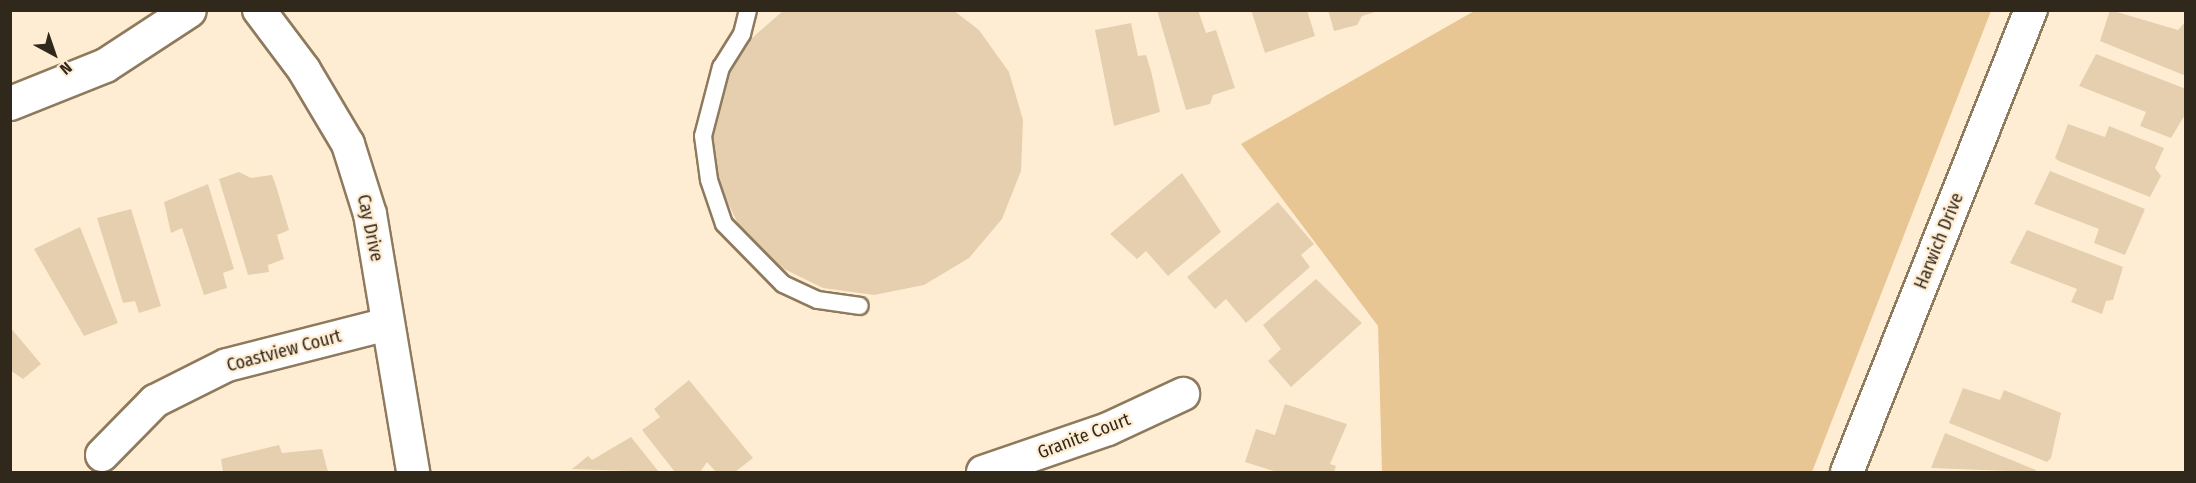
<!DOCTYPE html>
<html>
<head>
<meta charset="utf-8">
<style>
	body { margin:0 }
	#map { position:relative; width:2196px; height:483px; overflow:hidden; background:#ffedd3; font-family:"Fira Sans Condensed",sans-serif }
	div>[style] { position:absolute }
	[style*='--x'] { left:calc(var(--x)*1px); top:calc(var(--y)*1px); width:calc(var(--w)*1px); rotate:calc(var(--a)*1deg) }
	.green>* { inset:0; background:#e8c694 }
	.building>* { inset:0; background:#e5cfaf }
	.roads { filter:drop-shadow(2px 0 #8e7a5d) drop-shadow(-2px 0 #8e7a5d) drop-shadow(0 2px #8e7a5d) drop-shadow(0 -2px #8e7a5d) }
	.service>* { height:16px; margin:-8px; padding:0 8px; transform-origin:8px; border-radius:8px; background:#fff }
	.minor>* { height:32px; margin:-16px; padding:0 16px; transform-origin:16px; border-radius:16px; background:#fff }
	.secondary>* { height:33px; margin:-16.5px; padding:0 16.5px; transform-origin:16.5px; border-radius:16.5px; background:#fff }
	span { translate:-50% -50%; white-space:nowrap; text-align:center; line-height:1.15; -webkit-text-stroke:4.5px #ffedd3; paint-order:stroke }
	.street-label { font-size:18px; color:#31281c }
	.frame { position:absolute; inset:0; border:12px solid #31281c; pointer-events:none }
	.north { position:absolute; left:24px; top:24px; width:60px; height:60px; -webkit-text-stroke:4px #ffedd3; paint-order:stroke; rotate:140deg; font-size:16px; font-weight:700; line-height:24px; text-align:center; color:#31281c }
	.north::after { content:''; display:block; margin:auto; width:21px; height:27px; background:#31281c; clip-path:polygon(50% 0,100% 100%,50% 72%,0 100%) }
</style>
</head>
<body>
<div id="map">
	<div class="green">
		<div style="clip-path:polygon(1476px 10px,1991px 11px,1812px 472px,1382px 472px,1378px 326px,1241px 144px)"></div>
	</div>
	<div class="building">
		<div style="clip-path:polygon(784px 10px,953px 10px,979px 30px,1009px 72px,1023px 120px,1021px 171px,1002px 219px,969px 258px,924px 285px,874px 295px,823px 288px,776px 265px,740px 228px,718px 182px,713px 131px,725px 81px,752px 38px)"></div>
		<div style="clip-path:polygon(1157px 10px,1198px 10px,1206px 33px,1216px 30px,1235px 88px,1213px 95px,1210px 104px,1186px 110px)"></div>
		<div style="clip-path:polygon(1251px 10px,1307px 10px,1315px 36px,1265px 53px)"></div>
		<div style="clip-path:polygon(1328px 10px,1378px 10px,1378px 11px,1362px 16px,1357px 25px,1334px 31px)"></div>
		<div style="clip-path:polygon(2110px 10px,2178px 30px,2186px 21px,2186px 76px,2100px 41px)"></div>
		<div style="clip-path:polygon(1131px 23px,1138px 56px,1146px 55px,1151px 71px,1160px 112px,1114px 126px,1095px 30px)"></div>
		<div style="clip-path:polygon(2096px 54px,2186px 89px,2186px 113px,2171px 138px,2140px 126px,2146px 112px,2079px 86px)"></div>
		<div style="clip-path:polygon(2068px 124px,2105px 137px,2109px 126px,2164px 148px,2155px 168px,2161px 176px,2150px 197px,2059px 161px,2055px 158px)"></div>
		<div style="clip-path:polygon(2050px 171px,2145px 209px,2125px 255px,2094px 243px,2099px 229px,2034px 204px)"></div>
		<div style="clip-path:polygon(239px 172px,251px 178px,272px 175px,277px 189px,289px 230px,277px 235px,284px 259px,268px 265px,269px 272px,248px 275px,219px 179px)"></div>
		<div style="clip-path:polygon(1182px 173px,1221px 232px,1168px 276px,1146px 251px,1137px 259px,1110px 234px)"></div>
		<div style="clip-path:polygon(208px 184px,234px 269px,223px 273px,227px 288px,204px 295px,182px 228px,171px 233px,164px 202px)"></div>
		<div style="clip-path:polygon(1278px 202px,1314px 244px,1301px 255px,1310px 267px,1246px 323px,1226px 299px,1215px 309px,1187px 277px)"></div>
		<div style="clip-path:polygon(131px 209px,161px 306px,139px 313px,135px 301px,123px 303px,97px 218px)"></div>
		<div style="clip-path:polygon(80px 227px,118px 323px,84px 336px,34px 249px)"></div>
		<div style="clip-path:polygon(2027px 230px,2123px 267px,2113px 300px,2106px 301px,2102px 314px,2071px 302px,2077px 289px,2010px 263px)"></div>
		<div style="clip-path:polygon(1316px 279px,1362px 323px,1291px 387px,1268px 361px,1281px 349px,1263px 325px)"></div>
		<div style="clip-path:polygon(10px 327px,41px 364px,23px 379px,10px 370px)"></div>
		<div style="clip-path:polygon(689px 380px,753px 458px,735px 472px,716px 472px,707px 462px,700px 472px,675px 472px,642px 430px,660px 417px,654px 409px)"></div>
		<div style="clip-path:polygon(1963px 388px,2000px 400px,2004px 390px,2061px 413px,2051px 458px,2047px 462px,1949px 423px)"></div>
		<div style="clip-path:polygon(1285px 404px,1347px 424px,1330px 464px,1336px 466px,1334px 472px,1277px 472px,1245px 462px,1256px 429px,1275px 435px)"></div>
		<div style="clip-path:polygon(1945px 433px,2036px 470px,2035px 472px,1931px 468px)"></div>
		<div style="clip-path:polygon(631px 437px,659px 472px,572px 469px,588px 456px,592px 460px)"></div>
		<div style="clip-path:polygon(279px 445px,282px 453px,322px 449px,328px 472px,223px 472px,221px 459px)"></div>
	</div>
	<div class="roads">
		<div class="service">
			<div style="--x:748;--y:10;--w:25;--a:104"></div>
			<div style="--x:742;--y:34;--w:39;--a:122"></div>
			<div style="--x:721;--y:67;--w:71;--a:104.6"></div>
			<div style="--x:703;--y:136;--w:44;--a:82.2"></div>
			<div style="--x:709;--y:180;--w:46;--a:71.2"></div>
			<div style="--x:724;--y:224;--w:84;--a:45.5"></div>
			<div style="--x:783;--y:284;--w:38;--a:25"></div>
			<div style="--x:818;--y:300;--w:42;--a:8.1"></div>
		</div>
		<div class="minor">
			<div style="--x:259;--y:10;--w:75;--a:53.1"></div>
			<div style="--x:304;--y:70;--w:86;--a:59.3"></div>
			<div style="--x:348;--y:144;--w:73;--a:72.6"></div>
			<div style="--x:370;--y:214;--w:262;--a:80.5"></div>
			<div style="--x:102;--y:455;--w:76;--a:-45.5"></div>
			<div style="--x:155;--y:401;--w:80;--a:-26.6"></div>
			<div style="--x:227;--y:365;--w:166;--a:-14.3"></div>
			<div style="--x:983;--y:472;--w:132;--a:-19"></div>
			<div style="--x:1108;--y:429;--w:83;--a:-25"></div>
			<div style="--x:1847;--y:472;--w:497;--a:-68.3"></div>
		</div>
		<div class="secondary">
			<div style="--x:10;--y:103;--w:102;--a:-21.8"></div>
			<div style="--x:105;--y:65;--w:100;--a:-33.2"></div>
		</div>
	</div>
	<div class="street-label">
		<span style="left:370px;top:228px;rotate:78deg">Cay Drive</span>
		<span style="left:1939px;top:241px;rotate:-68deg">Harwich Drive</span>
		<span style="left:284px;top:351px;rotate:-15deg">Coastview Court</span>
		<span style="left:1084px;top:436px;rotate:-21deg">Granite Court</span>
	</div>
	<div class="frame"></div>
	<div class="north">N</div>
</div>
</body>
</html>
